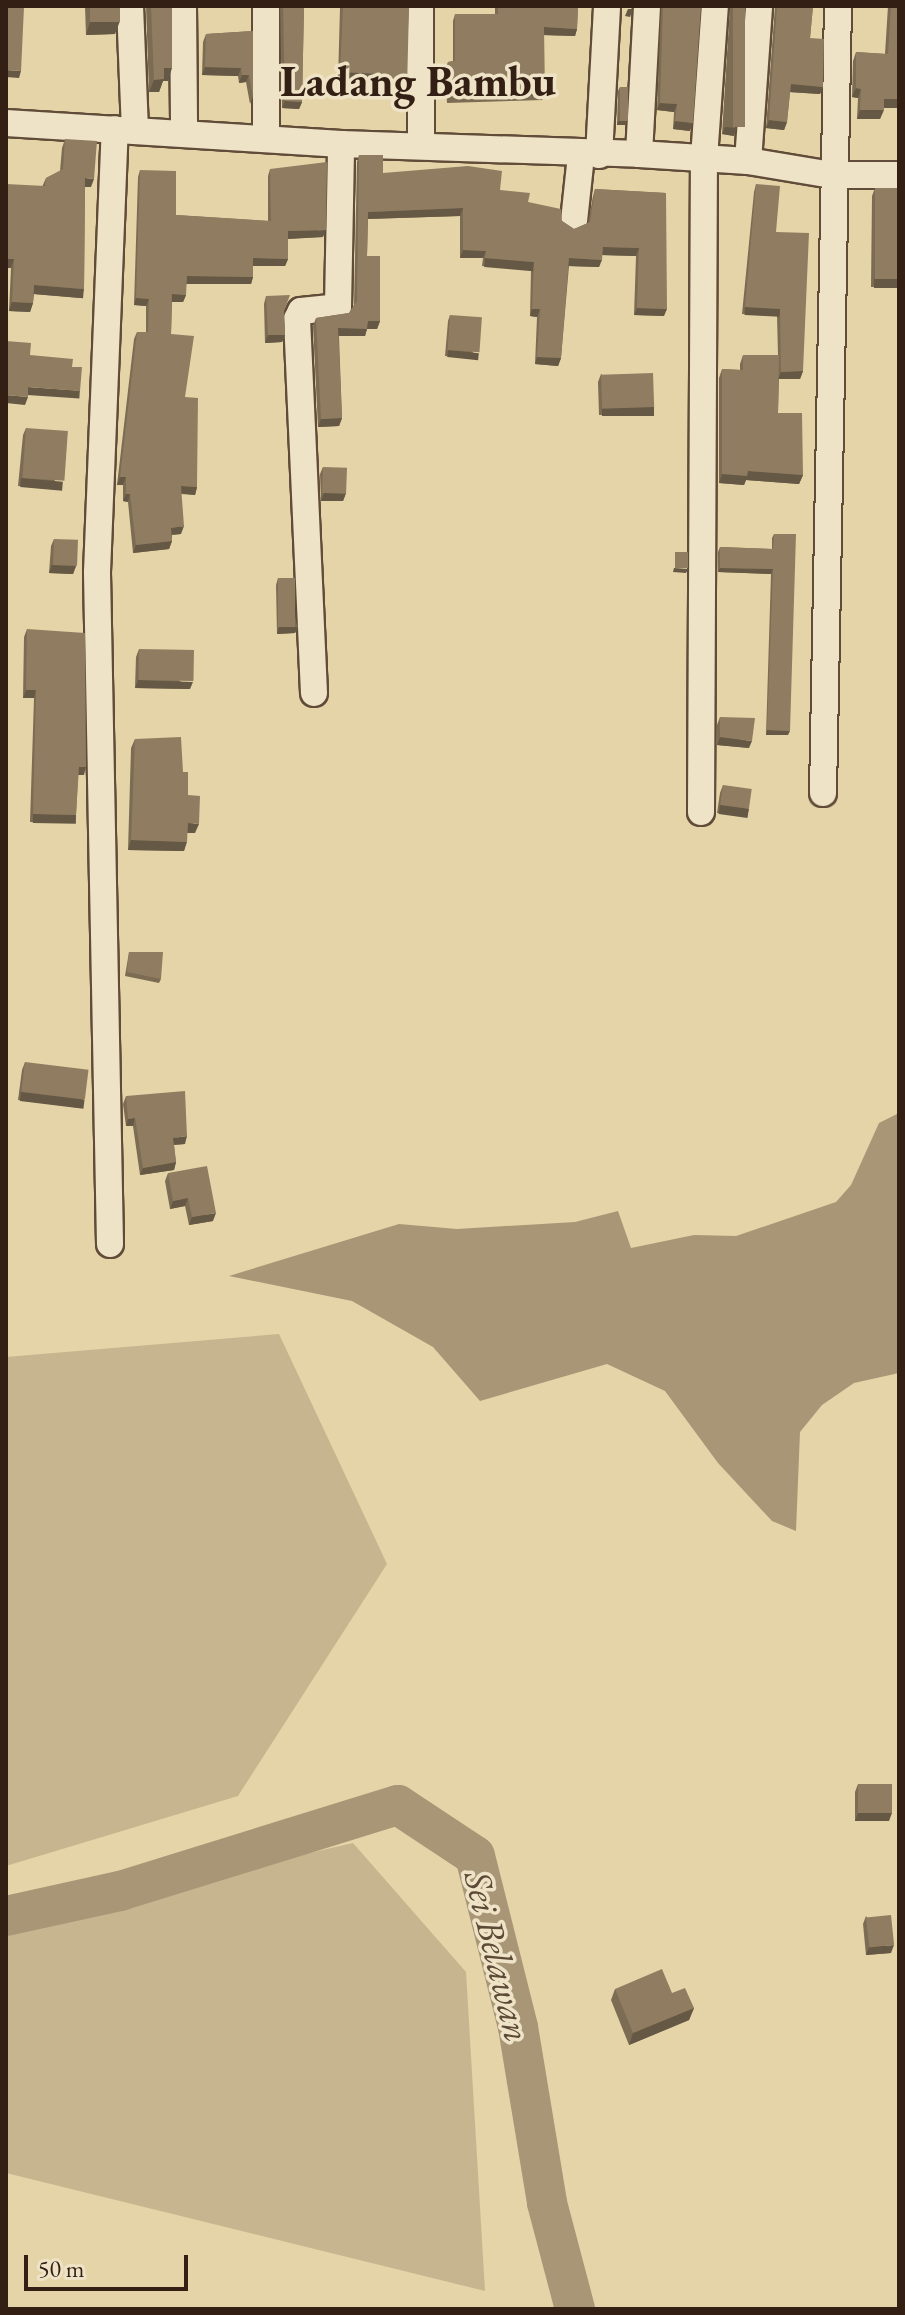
<!DOCTYPE html>
<html>
<head>
<meta charset="utf-8">
<style>
	body { margin:0 }
	#map { position:relative; width:905px; height:2315px; overflow:hidden; background:#e5d4a8; font-family:"EB Garamond",serif }
	div>[style] { position:absolute }
	[style*='--x'] { left:calc(var(--x)*1px); top:calc(var(--y)*1px); width:calc(var(--w)*1px); rotate:calc(var(--a)*1deg) }
	.green>* { inset:0; background:#c7b58f }
	.water>* { inset:0; background:#a89676 }
	.river>* { height:40px; margin:-20px; padding:0 20px; transform-origin:20px; border-radius:20px; background:#a89676 }
	.roads { filter:drop-shadow(2px 0 #604c39) drop-shadow(-2px 0 #604c39) drop-shadow(0 2px #604c39) drop-shadow(0 -2px #604c39) }
	.minor>* { height:26px; margin:-13px; padding:0 13px; transform-origin:13px; border-radius:13px; background:#eee3c6 }
	.wall>* { inset:0; background:#7c6c53 }
	.shaded-wall>* { inset:0; background:#655844; transform-origin:0 0 }
	.building>* { inset:0; background:#907d61; transform-origin:0 0 }
	span { translate:-50% -50%; white-space:nowrap; text-align:center; line-height:1.15; -webkit-text-stroke:7px #eee3c6; paint-order:stroke }
	.water-label { font-size:38px; color:#5c4936; font-style:italic }
	.district-label { font-size:44px; color:#331f14; font-weight:700 }
	.frame { position:absolute; inset:0; border:8px solid #331f14; pointer-events:none }
	.scale { position:absolute; left:24px; top:2255px; width:164px; height:36px; box-sizing:border-box; border:4px solid #331f14; border-top:0; padding-left:10px; font-size:24px; line-height:28px; white-space:nowrap; color:#331f14; -webkit-text-stroke:6px #eee3c6; paint-order:stroke }
</style>
</head>
<body>
<div id="map">
	<div class="green">
		<div style="clip-path:polygon(279px 1334px,387px 1564px,238px 1796px,6px 1866px,6px 1357px)"></div>
		<div style="clip-path:polygon(353px 1843px,466px 1972px,485px 2291px,6px 2173px,6px 1923px)"></div>
	</div>
	<div class="water">
		<div style="clip-path:polygon(899px 1113px,899px 1373px,854px 1383px,822px 1405px,800px 1432px,796px 1531px,772px 1521px,718px 1463px,665px 1391px,607px 1364px,480px 1401px,433px 1347px,352px 1301px,229px 1276px,399px 1224px,457px 1229px,575px 1222px,618px 1211px,631px 1248px,694px 1235px,736px 1236px,836px 1202px,851px 1185px,879px 1123px)"></div>
	</div>
	<div class="river">
		<div style="--x:6;--y:1916;--w:117;--a:-12.4"></div>
		<div style="--x:120;--y:1891;--w:291;--a:-17.2"></div>
		<div style="--x:398;--y:1805;--w:92;--a:33.5"></div>
		<div style="--x:475;--y:1856;--w:176;--a:75.9"></div>
		<div style="--x:518;--y:2027;--w:178;--a:80.6"></div>
		<div style="--x:547;--y:2203;--w:110;--a:75.2"></div>
	</div>
	<div class="roads">
		<div class="minor">
			<div style="--x:130;--y:6;--w:125;--a:87.7"></div>
			<div style="--x:183;--y:6;--w:125;--a:89.5"></div>
			<div style="--x:420;--y:6;--w:139;--a:89.6"></div>
			<div style="--x:6;--y:123;--w:336;--a:3.6"></div>
			<div style="--x:341;--y:144;--w:298;--a:1.9"></div>
			<div style="--x:639;--y:154;--w:109;--a:3.7"></div>
			<div style="--x:748;--y:161;--w:85;--a:9.5"></div>
			<div style="--x:832;--y:175;--w:67;--a:0"></div>
			<div style="--x:266;--y:137;--w:131;--a:-90"></div>
			<div style="--x:639;--y:154;--w:148;--a:-86.9"></div>
			<div style="--x:599;--y:155;--w:149;--a:-86.9"></div>
			<div style="--x:748;--y:161;--w:155;--a:-85.9"></div>
			<div style="--x:574;--y:221;--w:66;--a:-83.9"></div>
			<div style="--x:314;--y:693;--w:374;--a:-92.6"></div>
			<div style="--x:297;--y:319;--w:9;--a:-63"></div>
			<div style="--x:301;--y:311;--w:37;--a:-6"></div>
			<div style="--x:338;--y:307;--w:163;--a:-88.9"></div>
			<div style="--x:823;--y:793;--w:787;--a:-88.91"></div>
			<div style="--x:701;--y:812;--w:654;--a:-89.74"></div>
			<div style="--x:704;--y:158;--w:152;--a:-85.9"></div>
			<div style="--x:110;--y:1244;--w:672;--a:-91.11"></div>
			<div style="--x:97;--y:572;--w:443;--a:-87.7"></div>
		</div>
	</div>
	<div class="wall">
		<div style="clip-path:polygon(85px 6px,120px 6px,115px 34px,86px 35px)"></div>
		<div style="clip-path:polygon(146px 6px,172px 6px,168px 81px,163px 81px,159px 92px,149px 92px)"></div>
		<div style="clip-path:polygon(280px 6px,409px 6px,405px 97px,380px 96px,381px 81px,338px 80px,340px 8px,304px 7px,302px 102px,299px 109px,282px 108px)"></div>
		<div style="clip-path:polygon(495px 6px,578px 6px,577px 29px,575px 36px,544px 35px,542px 100px,447px 103px,445px 69px,448px 62px,453px 61px,453px 21px,455px 14px,495px 14px)"></div>
		<div style="clip-path:polygon(661px 6px,701px 6px,690px 131px,673px 129px,674px 112px,657px 110px)"></div>
		<div style="clip-path:polygon(730px 6px,745px 6px,734px 136px,722px 134px)"></div>
		<div style="clip-path:polygon(775px 6px,813px 6px,810px 38px,823px 87px,820px 94px,790px 92px,787px 122px,784px 130px,766px 128px)"></div>
		<div style="clip-path:polygon(888px 6px,899px 6px,899px 108px,884px 108px,880px 119px,857px 119px,858px 98px,852px 97px,853px 61px,856px 52px,885px 54px)"></div>
		<div style="clip-path:polygon(253px 31px,253px 97px,250px 104px,246px 82px,239px 83px,238px 76px,202px 75px,203px 42px,206px 34px)"></div>
		<div style="clip-path:polygon(620px 87px,625px 125px,617px 125px,618px 91px)"></div>
		<div style="clip-path:polygon(65px 139px,91px 187px,85px 187px,84px 289px,81px 298px,34px 294px,33px 303px,30px 312px,9px 311px,11px 268px,6px 268px,46px 178px,60px 171px,62px 148px)"></div>
		<div style="clip-path:polygon(359px 155px,383px 173px,500px 190px,528px 202px,562px 221px,574px 229px,588px 223px,593px 196px,595px 189px,666px 193px,664px 316px,634px 315px,636px 256px,602px 255px,599px 267px,569px 266px,561px 358px,558px 366px,535px 364px,537px 317px,530px 316px,531px 270px,482px 266px,483px 258px,460px 258px,460px 216px,368px 219px,367px 256px,380px 321px,377px 329px,367px 329px,365px 336px,339px 336px,342px 418px,339px 426px,318px 427px,313px 326px,316px 318px,349px 313px,354px 305px,357px 162px)"></div>
		<div style="clip-path:polygon(270px 169px,323px 237px,288px 239px,288px 259px,285px 266px,253px 266px,253px 277px,251px 284px,186px 284px,186px 295px,183px 302px,172px 302px,171px 334px,185px 397px,197px 487px,195px 495px,181px 494px,181px 534px,172px 535px,172px 541px,169px 549px,133px 553px,128px 502px,123px 501px,123px 485px,117px 485px,134px 339px,137px 332px,146px 332px,146px 306px,134px 305px,138px 177px,140px 170px,176px 215px,268px 221px,268px 176px)"></div>
		<div style="clip-path:polygon(756px 184px,776px 232px,803px 371px,800px 379px,779px 379px,778px 413px,803px 475px,799px 484px,746px 480px,744px 485px,719px 483px,719px 378px,722px 369px,740px 370px,740px 364px,743px 355px,778px 355px,777px 316px,742px 314px,754px 192px)"></div>
		<div style="clip-path:polygon(875px 188px,899px 287px,871px 287px,872px 196px)"></div>
		<div style="clip-path:polygon(266px 296px,284px 312px,285px 335px,282px 342px,265px 343px,264px 304px)"></div>
		<div style="clip-path:polygon(450px 315px,477px 359px,445px 356px,448px 321px)"></div>
		<div style="clip-path:polygon(601px 374px,654px 407px,651px 415px,599px 415px,598px 382px)"></div>
		<div style="clip-path:polygon(26px 428px,60px 490px,18px 486px,23px 435px)"></div>
		<div style="clip-path:polygon(323px 467px,346px 493px,343px 501px,321px 501px,320px 474px)"></div>
		<div style="clip-path:polygon(774px 534px,788px 735px,766px 735px,771px 574px,718px 572px,718px 552px,720px 547px,772px 549px,772px 538px)"></div>
		<div style="clip-path:polygon(54px 539px,76px 566px,73px 574px,49px 573px,51px 546px)"></div>
		<div style="clip-path:polygon(278px 578px,298px 627px,295px 633px,277px 634px,276px 585px)"></div>
		<div style="clip-path:polygon(27px 629px,84px 775px,78px 775px,76px 815px,73px 823px,30px 822px,34px 698px,23px 698px,24px 637px)"></div>
		<div style="clip-path:polygon(139px 649px,190px 689px,135px 688px,136px 657px)"></div>
		<div style="clip-path:polygon(720px 717px,749px 748px,717px 745px,717px 725px)"></div>
		<div style="clip-path:polygon(135px 739px,183px 772px,195px 833px,187px 833px,184px 851px,128px 850px,131px 748px)"></div>
		<div style="clip-path:polygon(723px 785px,749px 809px,747px 817px,717px 813px,720px 793px)"></div>
		<div style="clip-path:polygon(129px 952px,161px 979px,159px 983px,125px 976px)"></div>
		<div style="clip-path:polygon(25px 1062px,84px 1100px,81px 1108px,18px 1100px,22px 1070px)"></div>
		<div style="clip-path:polygon(126px 1096px,185px 1144px,174px 1145px,176px 1162px,174px 1170px,140px 1175px,133px 1126px,126px 1126px,123px 1104px)"></div>
		<div style="clip-path:polygon(168px 1173px,213px 1221px,189px 1225px,185px 1206px,170px 1209px,165px 1181px)"></div>
		<div style="clip-path:polygon(858px 1784px,889px 1821px,855px 1821px,855px 1792px)"></div>
		<div style="clip-path:polygon(866px 1916px,891px 1953px,866px 1955px,863px 1924px)"></div>
		<div style="clip-path:polygon(615px 1989px,672px 1993px,694px 2008px,689px 2020px,629px 2045px,611px 2000px)"></div>
	</div>
	<div class="shaded-wall">
		<div style="clip-path:polygon(302px 6px,341px 6px,340px 8px)"></div>
		<div style="clip-path:polygon(628px 9px,633px 9px,630px 17px,625px 16px)"></div>
		<div style="clip-path:polygon(120px 21px,115px 34px,86px 35px,90px 22px)"></div>
		<div style="clip-path:polygon(544px 27px,577px 29px,575px 36px,541px 35px)"></div>
		<div style="clip-path:polygon(205px 67px,241px 68px,238px 76px,202px 75px)"></div>
		<div style="clip-path:polygon(164px 68px,172px 68px,168px 81px,163px 81px,159px 92px,149px 92px,154px 80px)"></div>
		<div style="clip-path:polygon(6px 70px,21px 71px,19px 78px,6px 77px)"></div>
		<div style="clip-path:polygon(340px 72px,383px 74px,381px 81px,338px 80px)"></div>
		<div style="clip-path:polygon(242px 75px,249px 75px,246px 82px,239px 83px)"></div>
		<div style="clip-path:polygon(791px 84px,823px 87px,820px 94px,788px 92px)"></div>
		<div style="clip-path:polygon(383px 88px,407px 90px,405px 97px,380px 96px)"></div>
		<div style="clip-path:polygon(856px 88px,861px 89px,858px 98px,852px 97px)"></div>
		<div style="left:545px;top:93px;width:8px;height:95px;rotate:113deg"></div>
		<div style="clip-path:polygon(884px 99px,899px 99px,899px 108px,881px 108px)"></div>
		<div style="clip-path:polygon(285px 101px,302px 102px,299px 109px,282px 108px)"></div>
		<div style="clip-path:polygon(660px 103px,677px 104px,674px 112px,657px 110px)"></div>
		<div style="clip-path:polygon(860px 110px,884px 110px,880px 119px,857px 119px)"></div>
		<div style="clip-path:polygon(769px 120px,787px 122px,784px 130px,766px 128px)"></div>
		<div style="clip-path:polygon(618px 121px,626px 121px,625px 125px,617px 125px)"></div>
		<div style="clip-path:polygon(675px 121px,693px 123px,690px 131px,673px 129px)"></div>
		<div style="clip-path:polygon(725px 127px,737px 128px,734px 136px,722px 134px)"></div>
		<div style="clip-path:polygon(85px 178px,94px 179px,91px 187px,82px 187px)"></div>
		<div style="clip-path:polygon(463px 208px,460px 216px,366px 219px,368px 212px)"></div>
		<div style="clip-path:polygon(326px 230px,323px 237px,285px 239px,288px 231px)"></div>
		<div style="clip-path:polygon(603px 247px,639px 248px,636px 256px,600px 255px)"></div>
		<div style="clip-path:polygon(463px 250px,486px 251px,483px 258px,460px 258px)"></div>
		<div style="clip-path:polygon(253px 258px,288px 259px,285px 266px,251px 266px)"></div>
		<div style="left:485px;top:258px;width:49px;height:9px;rotate:5deg"></div>
		<div style="clip-path:polygon(569px 258px,602px 260px,599px 267px,567px 266px)"></div>
		<div style="clip-path:polygon(6px 259px,14px 259px,11px 268px,6px 268px)"></div>
		<div style="clip-path:polygon(187px 276px,253px 277px,251px 284px,184px 284px)"></div>
		<div style="left:874px;top:279px;width:25px;height:9px"></div>
		<div style="left:34px;top:285px;width:50px;height:9px;rotate:5deg"></div>
		<div style="clip-path:polygon(172px 294px,186px 295px,183px 302px,169px 302px)"></div>
		<div style="clip-path:polygon(136px 298px,149px 299px,146px 306px,134px 305px)"></div>
		<div style="clip-path:polygon(12px 302px,33px 303px,30px 312px,9px 311px)"></div>
		<div style="left:745px;top:307px;width:35px;height:8px;rotate:3deg"></div>
		<div style="clip-path:polygon(637px 308px,667px 309px,664px 316px,634px 315px)"></div>
		<div style="clip-path:polygon(532px 309px,540px 309px,537px 317px,530px 316px)"></div>
		<div style="clip-path:polygon(368px 321px,380px 321px,377px 329px,367px 329px,365px 336px,336px 336px,338px 328px)"></div>
		<div style="clip-path:polygon(268px 335px,285px 335px,282px 342px,265px 343px)"></div>
		<div style="left:448px;top:350px;width:31px;height:7px;rotate:6deg"></div>
		<div style="clip-path:polygon(537px 357px,561px 358px,558px 366px,535px 364px)"></div>
		<div style="clip-path:polygon(803px 371px,800px 379px,778px 379px,781px 372px)"></div>
		<div style="left:28px;top:387px;width:52px;height:8px;rotate:4deg"></div>
		<div style="clip-path:polygon(6px 395px,28px 397px,25px 405px,6px 403px)"></div>
		<div style="left:602px;top:407px;width:52px;height:9px"></div>
		<div style="clip-path:polygon(342px 418px,339px 426px,318px 427px,321px 419px)"></div>
		<div style="clip-path:polygon(748px 471px,803px 475px,799px 484px,746px 480px,744px 485px,719px 483px,722px 474px)"></div>
		<div style="clip-path:polygon(120px 477px,126px 477px,123px 485px,117px 485px)"></div>
		<div style="left:21px;top:478px;width:42px;height:9px;rotate:5deg"></div>
		<div style="clip-path:polygon(181px 486px,197px 487px,195px 495px,178px 493px)"></div>
		<div style="clip-path:polygon(324px 493px,346px 493px,343px 501px,321px 501px)"></div>
		<div style="clip-path:polygon(126px 494px,130px 494px,128px 502px,123px 501px)"></div>
		<div style="clip-path:polygon(184px 526px,181px 534px,168px 535px,171px 528px)"></div>
		<div style="clip-path:polygon(172px 541px,169px 549px,133px 553px,136px 545px)"></div>
		<div style="clip-path:polygon(52px 565px,76px 566px,73px 574px,49px 573px)"></div>
		<div style="clip-path:polygon(674px 568px,688px 569px,686px 573px,673px 572px)"></div>
		<div style="clip-path:polygon(720px 568px,773px 569px,771px 574px,718px 572px)"></div>
		<div style="clip-path:polygon(279px 627px,298px 627px,295px 633px,277px 634px)"></div>
		<div style="clip-path:polygon(138px 680px,193px 682px,190px 689px,135px 688px)"></div>
		<div style="clip-path:polygon(26px 690px,36px 690px,34px 698px,23px 698px)"></div>
		<div style="clip-path:polygon(767px 730px,790px 731px,788px 735px,766px 735px)"></div>
		<div style="clip-path:polygon(720px 737px,752px 741px,749px 748px,717px 745px)"></div>
		<div style="clip-path:polygon(79px 767px,86px 767px,84px 775px,76px 775px)"></div>
		<div style="left:720px;top:805px;width:29px;height:9px;rotate:8deg"></div>
		<div style="left:33px;top:814px;width:43px;height:9px;rotate:1deg"></div>
		<div style="clip-path:polygon(188px 823px,199px 824px,195px 833px,184px 833px)"></div>
		<div style="clip-path:polygon(131px 840px,187px 842px,184px 851px,128px 850px)"></div>
		<div style="left:21px;top:1092px;width:64px;height:9px;rotate:7deg"></div>
		<div style="clip-path:polygon(135px 1118px,133px 1126px,126px 1126px,128px 1119px)"></div>
		<div style="clip-path:polygon(187px 1136px,185px 1144px,170px 1145px,173px 1138px)"></div>
		<div style="clip-path:polygon(176px 1162px,174px 1170px,140px 1175px,143px 1168px)"></div>
		<div style="clip-path:polygon(188px 1198px,185px 1206px,170px 1209px,173px 1201px)"></div>
		<div style="clip-path:polygon(216px 1213px,213px 1221px,189px 1225px,192px 1217px)"></div>
		<div style="clip-path:polygon(858px 1813px,892px 1813px,889px 1821px,855px 1821px)"></div>
		<div style="clip-path:polygon(894px 1945px,891px 1953px,866px 1955px,869px 1947px)"></div>
		<div style="clip-path:polygon(694px 2008px,689px 2020px,629px 2045px,633px 2033px)"></div>
	</div>
	<div class="building">
		<div style="clip-path:polygon(6px 6px,24px 7px,21px 71px,6px 70px)"></div>
		<div style="left:90px;top:6px;width:30px;height:16px"></div>
		<div style="clip-path:polygon(151px 6px,172px 6px,172px 68px,164px 68px,164px 79px,154px 80px)"></div>
		<div style="clip-path:polygon(283px 6px,304px 6px,302px 102px,285px 101px)"></div>
		<div style="clip-path:polygon(343px 6px,409px 6px,407px 90px,383px 88px,383px 74px,340px 72px)"></div>
		<div style="clip-path:polygon(498px 6px,578px 6px,577px 29px,544px 27px,545px 93px,450px 96px,448px 62px,455px 61px,455px 14px,498px 14px)"></div>
		<div style="clip-path:polygon(663px 6px,701px 6px,693px 123px,675px 121px,677px 104px,660px 103px)"></div>
		<div style="left:733px;top:6px;width:12px;height:121px"></div>
		<div style="clip-path:polygon(777px 6px,813px 6px,810px 38px,824px 39px,823px 87px,791px 84px,787px 122px,769px 120px)"></div>
		<div style="clip-path:polygon(891px 6px,899px 6px,899px 99px,884px 99px,884px 110px,860px 110px,861px 89px,856px 88px,856px 52px,888px 54px)"></div>
		<div style="clip-path:polygon(253px 31px,253px 97px,249px 75px,242px 75px,241px 68px,205px 67px,206px 34px)"></div>
		<div style="left:620px;top:87px;width:8px;height:34px"></div>
		<div style="clip-path:polygon(65px 139px,97px 141px,94px 179px,85px 178px,84px 289px,34px 285px,33px 303px,12px 302px,14px 259px,6px 259px,6px 184px,45px 186px,46px 178px,63px 169px)"></div>
		<div style="clip-path:polygon(359px 155px,383px 155px,383px 173px,468px 166px,502px 171px,500px 190px,530px 193px,528px 202px,561px 209px,562px 221px,574px 229px,590px 222px,595px 189px,666px 193px,667px 309px,637px 308px,639px 248px,603px 247px,602px 260px,569px 258px,561px 358px,537px 357px,540px 309px,532px 309px,534px 262px,485px 258px,486px 251px,463px 250px,463px 208px,368px 212px,367px 256px,380px 256px,380px 321px,368px 321px,367px 329px,338px 328px,342px 418px,321px 419px,316px 318px,349px 313px,357px 301px)"></div>
		<div style="clip-path:polygon(327px 162px,326px 230px,288px 231px,288px 259px,253px 258px,253px 277px,187px 276px,186px 295px,172px 294px,171px 334px,194px 336px,185px 397px,198px 398px,197px 487px,181px 486px,184px 526px,171px 528px,172px 541px,136px 545px,130px 494px,126px 494px,126px 477px,120px 477px,137px 332px,148px 332px,149px 299px,136px 298px,140px 170px,176px 171px,176px 215px,271px 221px,270px 169px)"></div>
		<div style="clip-path:polygon(756px 184px,780px 186px,776px 232px,809px 233px,803px 371px,781px 372px,780px 309px,745px 307px)"></div>
		<div style="left:875px;top:188px;width:24px;height:91px"></div>
		<div style="clip-path:polygon(290px 295px,284px 311px,285px 335px,268px 335px,266px 296px)"></div>
		<div style="left:450px;top:315px;width:32px;height:35px;rotate:4deg"></div>
		<div style="clip-path:polygon(6px 341px,31px 343px,30px 355px,73px 359px,72px 367px,82px 367px,80px 391px,28px 387px,28px 397px,6px 395px)"></div>
		<div style="clip-path:polygon(743px 355px,779px 355px,778px 413px,802px 413px,803px 475px,748px 471px,747px 476px,722px 474px,722px 369px,743px 370px)"></div>
		<div style="left:653px;top:373px;width:34px;height:52px;rotate:88deg"></div>
		<div style="left:26px;top:428px;width:42px;height:50px;rotate:4deg"></div>
		<div style="left:323px;top:467px;width:24px;height:26px;rotate:2deg"></div>
		<div style="clip-path:polygon(774px 534px,796px 534px,790px 731px,767px 730px,773px 569px,720px 568px,720px 547px,773px 549px)"></div>
		<div style="left:54px;top:539px;width:24px;height:26px;rotate:2deg"></div>
		<div style="left:675px;top:552px;width:13px;height:16px"></div>
		<div style="left:278px;top:578px;width:17px;height:49px"></div>
		<div style="clip-path:polygon(27px 629px,85px 633px,86px 767px,79px 767px,76px 815px,33px 814px,36px 690px,26px 690px)"></div>
		<div style="left:139px;top:649px;width:55px;height:31px;rotate:1deg"></div>
		<div style="clip-path:polygon(720px 717px,755px 718px,752px 741px,720px 737px)"></div>
		<div style="clip-path:polygon(181px 737px,183px 772px,188px 772px,188px 795px,200px 796px,199px 824px,188px 823px,187px 842px,131px 840px,135px 739px)"></div>
		<div style="left:723px;top:785px;width:29px;height:20px;rotate:8deg"></div>
		<div style="clip-path:polygon(129px 952px,163px 952px,161px 979px,127px 972px)"></div>
		<div style="left:25px;top:1062px;width:64px;height:30px;rotate:7deg"></div>
		<div style="clip-path:polygon(185px 1091px,187px 1136px,173px 1138px,176px 1162px,143px 1168px,135px 1118px,128px 1119px,126px 1096px)"></div>
		<div style="clip-path:polygon(207px 1166px,216px 1213px,192px 1217px,188px 1198px,173px 1201px,168px 1173px)"></div>
		<div style="left:858px;top:1784px;width:34px;height:29px"></div>
		<div style="left:891px;top:1915px;width:30px;height:25px;rotate:84deg"></div>
		<div style="clip-path:polygon(662px 1969px,672px 1993px,685px 1988px,694px 2008px,633px 2033px,615px 1989px)"></div>
	</div>
	<div class="water-label">
		<span style="left:498px;top:1956px;rotate:76deg">Sei Belawan</span>
	</div>
	<div class="district-label">
		<span style="left:418px;top:81px">Ladang Bambu</span>
	</div>
	<div class="frame"></div>
	<div class="scale">50 m</div>
</div>
</body>
</html>
